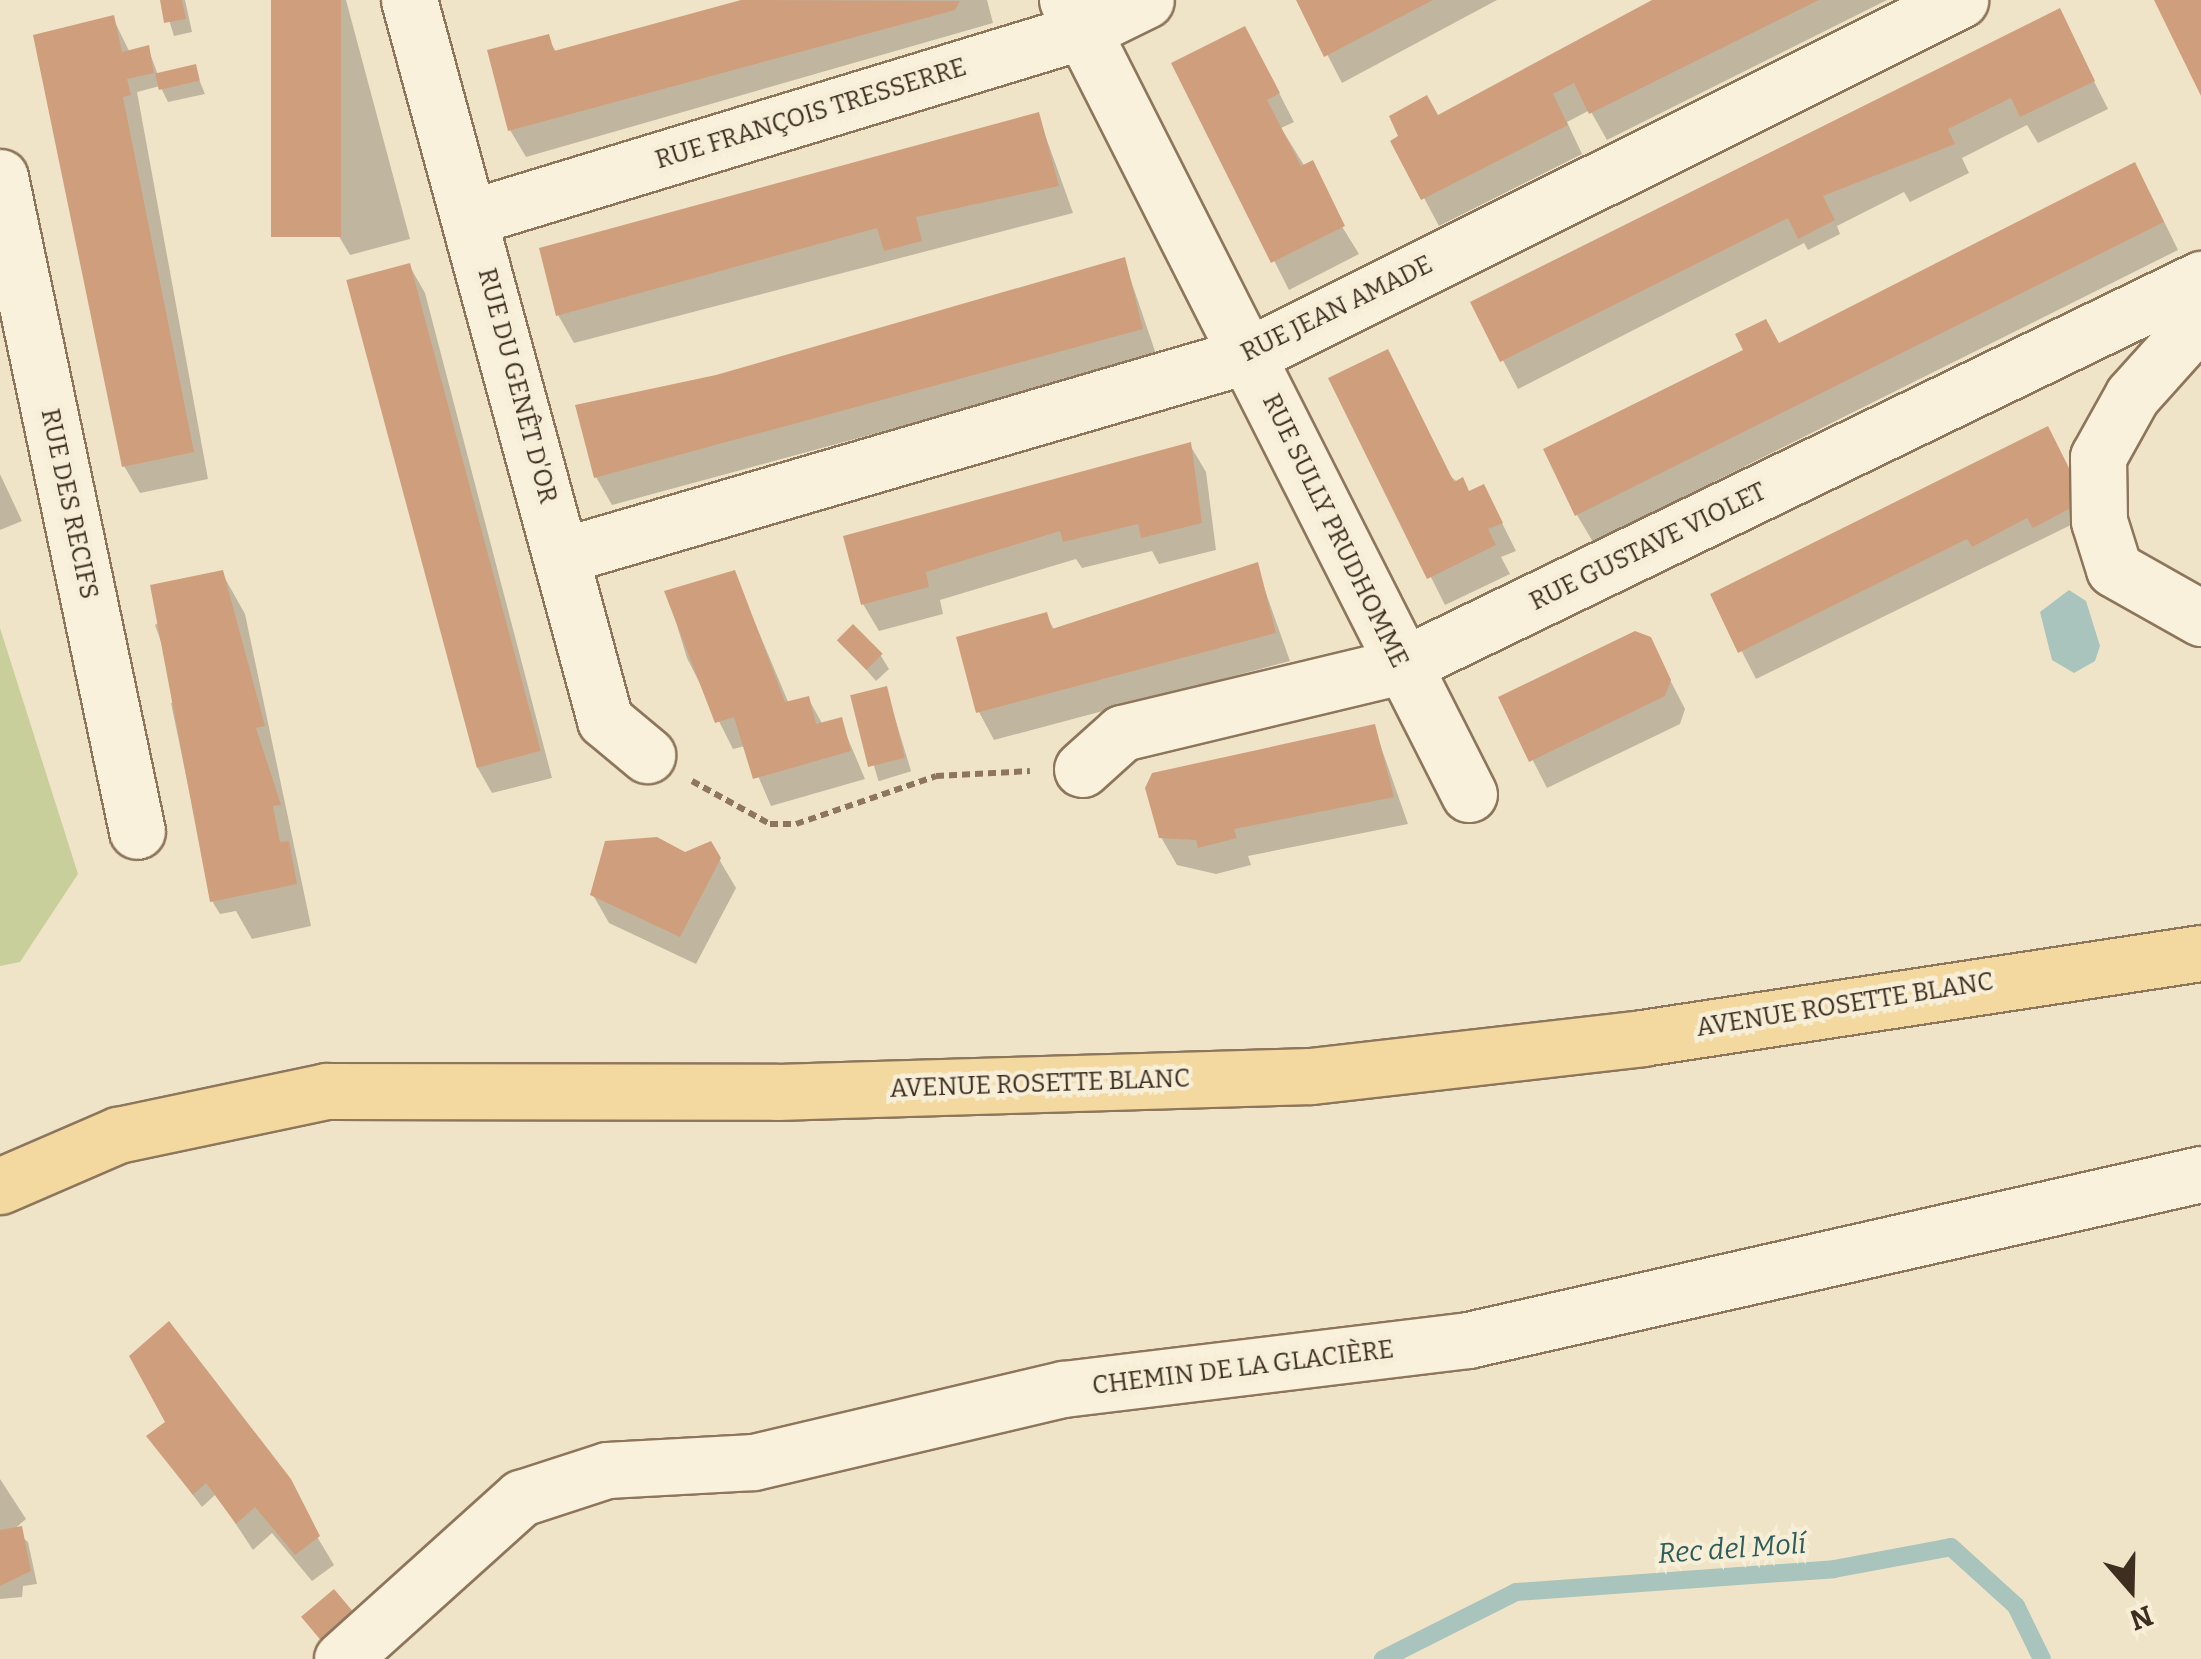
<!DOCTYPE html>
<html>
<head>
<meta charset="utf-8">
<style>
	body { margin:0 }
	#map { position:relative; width:2201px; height:1659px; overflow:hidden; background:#f0e4c8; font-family:Bitter,serif }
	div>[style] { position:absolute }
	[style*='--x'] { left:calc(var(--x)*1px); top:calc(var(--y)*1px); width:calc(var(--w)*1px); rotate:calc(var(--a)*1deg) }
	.green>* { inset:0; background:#c9cf9b }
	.water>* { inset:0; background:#a9c4bc }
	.shadow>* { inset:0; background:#0003; transform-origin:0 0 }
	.stream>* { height:18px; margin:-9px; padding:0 9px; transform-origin:9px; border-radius:9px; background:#a9c4bc }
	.building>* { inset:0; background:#cf9f7d; transform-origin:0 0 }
	.path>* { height:6px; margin-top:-3px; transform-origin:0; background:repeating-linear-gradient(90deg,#8d765c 0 8px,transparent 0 13px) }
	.roads { filter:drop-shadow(2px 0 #8d765c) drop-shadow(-2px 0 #8d765c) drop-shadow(0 2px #8d765c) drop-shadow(0 -2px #8d765c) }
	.minor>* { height:55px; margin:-27.5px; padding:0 27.5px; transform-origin:27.5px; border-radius:27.5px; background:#faf1dc }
	.major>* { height:55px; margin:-27.5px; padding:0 27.5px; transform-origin:27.5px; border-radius:27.5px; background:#f3d9a0 }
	span { translate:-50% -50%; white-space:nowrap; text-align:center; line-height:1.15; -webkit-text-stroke:8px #f7eed8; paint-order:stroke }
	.street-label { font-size:25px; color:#3d2e20 }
	.water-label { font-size:28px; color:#2f5d5a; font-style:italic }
	.north { position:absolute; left:2081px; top:1539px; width:100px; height:100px; -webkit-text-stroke:8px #f7eed8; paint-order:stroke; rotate:160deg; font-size:28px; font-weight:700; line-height:40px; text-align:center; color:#3d2e20 }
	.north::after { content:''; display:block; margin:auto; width:35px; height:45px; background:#3d2e20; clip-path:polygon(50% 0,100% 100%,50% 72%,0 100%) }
</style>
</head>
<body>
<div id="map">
	<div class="green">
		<div style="clip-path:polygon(0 628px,78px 874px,20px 962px,0 966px)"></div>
	</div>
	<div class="water">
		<div style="clip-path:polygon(2069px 590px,2086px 601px,2100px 646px,2095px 661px,2074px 673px,2052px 660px,2040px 612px)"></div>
	</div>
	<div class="shadow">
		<div style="clip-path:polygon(163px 0,185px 0,192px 32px,174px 36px)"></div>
		<div style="clip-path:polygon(274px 0,346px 0,410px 239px,350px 255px,334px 228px)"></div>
		<div style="clip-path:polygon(750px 0,987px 0,993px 23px,526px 157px,510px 130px,547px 37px,557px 53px)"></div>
		<div style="clip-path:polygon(1299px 0,1497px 0,1342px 83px)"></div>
		<div style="clip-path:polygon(1667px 0,1887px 0,1607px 140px,1590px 110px,1567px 122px,1582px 154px,1439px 226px,1394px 142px)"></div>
		<div style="clip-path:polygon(2059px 12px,2108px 109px,2038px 143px,2027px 125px,1962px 158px,1969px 173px,1910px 202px,1904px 192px,1837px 226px,1840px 234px,1808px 250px,1804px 243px,1518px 389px,1473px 303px)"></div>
		<div style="clip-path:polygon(113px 18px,130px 53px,148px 48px,158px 75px,194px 67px,205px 94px,168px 102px,160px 86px,137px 92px,208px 479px,140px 493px,124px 466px)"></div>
		<div style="clip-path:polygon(1260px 56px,1294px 122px,1281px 128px,1359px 254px,1289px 290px,1174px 64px)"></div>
		<div style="clip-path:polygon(1038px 115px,1073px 213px,574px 343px,558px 315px)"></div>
		<div style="clip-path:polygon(2150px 193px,2178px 250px,1593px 542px,1577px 515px,1779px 346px)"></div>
		<div style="clip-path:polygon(1124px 260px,1157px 357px,612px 505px,596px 477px,717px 378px)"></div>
		<div style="clip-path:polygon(409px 265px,425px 293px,552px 778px,492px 793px,476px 765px)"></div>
		<div style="clip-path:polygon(1331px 379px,1498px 515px,1516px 551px,1501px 557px,1510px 574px,1445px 605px)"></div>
		<div style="clip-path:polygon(2054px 442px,2076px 486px,2075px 523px,1756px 679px,1713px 595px)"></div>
		<div style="clip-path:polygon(1190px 445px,1206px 472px,1216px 550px,1159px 564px,1152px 551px,1082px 568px,1076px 559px,940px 600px,943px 614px,879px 631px,863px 604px,846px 537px)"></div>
		<div style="clip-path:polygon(0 474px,22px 521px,0 530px)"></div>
		<div style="clip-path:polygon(1256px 565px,1290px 661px,994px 740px,979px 712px,1046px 615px,1055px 631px)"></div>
		<div style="clip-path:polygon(222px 573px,245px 614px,311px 926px,252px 939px,236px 911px,220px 914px,212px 901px,171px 703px,182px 701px,155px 625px)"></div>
		<div style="clip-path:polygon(734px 573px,789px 704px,808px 698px,823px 725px,840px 720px,865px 779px,771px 806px,745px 746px,733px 749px,687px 658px,667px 593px)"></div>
		<div style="clip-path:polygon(1649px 639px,1685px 709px,1680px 724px,1547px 788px,1501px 698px)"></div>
		<div style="clip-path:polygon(840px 640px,881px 656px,889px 669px,876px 681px)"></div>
		<div style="left:886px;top:689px;width:86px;height:34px;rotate:73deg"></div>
		<div style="clip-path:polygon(1374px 727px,1408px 824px,1248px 856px,1251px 865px,1216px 874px,1177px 865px,1161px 837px)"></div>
		<div style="clip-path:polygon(710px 844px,736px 888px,696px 964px,609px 923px,593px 895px)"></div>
		<div style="clip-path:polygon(149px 1437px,258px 1438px,334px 1565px,312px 1581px,272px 1533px,253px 1550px,216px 1494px,202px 1507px)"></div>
		<div style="clip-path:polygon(0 1479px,26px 1519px,13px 1530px,28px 1542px,37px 1584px,23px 1586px,22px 1597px,0 1599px)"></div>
	</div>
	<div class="stream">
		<div style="--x:1383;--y:1659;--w:149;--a:-26.7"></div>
		<div style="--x:1516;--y:1592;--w:319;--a:-4.1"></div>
		<div style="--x:1834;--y:1569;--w:119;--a:-10.6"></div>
		<div style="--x:1951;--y:1547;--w:88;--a:42.2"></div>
		<div style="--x:2016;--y:1606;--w:59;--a:63.9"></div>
	</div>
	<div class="building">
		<div style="clip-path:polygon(160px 0,182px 0,186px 19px,164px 23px)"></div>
		<div style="left:271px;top:0;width:70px;height:237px"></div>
		<div style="clip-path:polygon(741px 0,960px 1px,955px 10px,508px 131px,487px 50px,549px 34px,554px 51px)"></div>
		<div style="clip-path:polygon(1296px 0,1433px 0,1324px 57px)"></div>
		<div style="clip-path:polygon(1652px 0,1819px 0,1589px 114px,1574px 83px,1553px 94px,1568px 125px,1421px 200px,1390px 141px,1398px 136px,1389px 116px,1427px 95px,1438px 115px)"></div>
		<div style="clip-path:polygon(2154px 0,2201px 0,2201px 96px,2174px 41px)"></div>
		<div style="clip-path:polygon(2060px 8px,2095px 81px,2020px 117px,2011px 98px,1948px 129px,1955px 144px,1823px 196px,1835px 220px,1798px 239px,1788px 218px,1500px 362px,1470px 302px)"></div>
		<div style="clip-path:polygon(114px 15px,122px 52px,149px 45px,154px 73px,127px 79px,131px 95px,123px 97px,194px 452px,122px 467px,33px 35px)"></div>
		<div style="clip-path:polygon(1245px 26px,1280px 93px,1267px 100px,1301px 166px,1313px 160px,1345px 226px,1271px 263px,1171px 63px)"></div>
		<div style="left:196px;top:64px;width:17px;height:42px;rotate:77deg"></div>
		<div style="clip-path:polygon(1039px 112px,1059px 186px,916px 217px,922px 241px,884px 251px,877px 228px,556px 316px,539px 248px)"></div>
		<div style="clip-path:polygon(2135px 162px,2164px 222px,1575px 516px,1543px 449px,1743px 350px,1735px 334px,1766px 319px,1779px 343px)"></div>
		<div style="clip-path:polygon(1125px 257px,1143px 329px,594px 478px,575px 405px,716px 375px)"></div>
		<div style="left:410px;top:263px;width:505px;height:66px;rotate:75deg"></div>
		<div style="clip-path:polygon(1388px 349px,1454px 482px,1463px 477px,1469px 491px,1484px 484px,1503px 523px,1488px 529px,1496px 545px,1427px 579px,1328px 378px)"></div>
		<div style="clip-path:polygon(2048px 426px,2070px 470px,2069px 509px,2033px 528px,2027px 518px,1972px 547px,1967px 539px,1738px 653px,1710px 594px)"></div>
		<div style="clip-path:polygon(1191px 442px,1202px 523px,1141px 538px,1138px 524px,1063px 542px,1060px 531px,926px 572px,929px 587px,861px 605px,843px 536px)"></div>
		<div style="clip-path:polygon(1258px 562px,1276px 633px,976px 713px,956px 637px,1047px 612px,1052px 629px)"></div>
		<div style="clip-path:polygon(223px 570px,265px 726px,256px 728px,281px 805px,273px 806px,280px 842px,289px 841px,297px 884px,210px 902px,150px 585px)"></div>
		<div style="clip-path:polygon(735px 570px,785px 702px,809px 696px,816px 724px,842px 717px,851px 751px,753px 779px,734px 717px,715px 723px,664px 591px)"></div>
		<div style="left:853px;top:624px;width:42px;height:23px;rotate:45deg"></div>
		<div style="clip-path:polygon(1635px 631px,1651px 637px,1671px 680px,1665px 696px,1529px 762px,1498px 697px)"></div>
		<div style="left:887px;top:686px;width:74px;height:38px;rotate:76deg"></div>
		<div style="clip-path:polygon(1375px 724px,1394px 797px,1234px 829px,1237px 838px,1198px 848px,1196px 840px,1159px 838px,1145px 788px,1152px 773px)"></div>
		<div style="clip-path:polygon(657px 837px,685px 852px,711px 841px,721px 858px,680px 937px,590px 895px,605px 841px)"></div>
		<div style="clip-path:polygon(169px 1321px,291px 1479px,320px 1536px,295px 1555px,255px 1507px,236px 1524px,206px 1483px,193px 1495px,146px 1436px,165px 1422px,129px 1356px)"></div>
		<div style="clip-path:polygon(22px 1526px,31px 1571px,0 1586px,0 1530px)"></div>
		<div style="left:334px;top:1589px;width:33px;height:43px;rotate:50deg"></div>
	</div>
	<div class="path">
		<div style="--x:692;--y:781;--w:89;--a:28.9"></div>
		<div style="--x:770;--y:824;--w:26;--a:0"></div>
		<div style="--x:796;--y:824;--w:148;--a:-18.9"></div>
		<div style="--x:936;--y:776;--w:94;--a:-3"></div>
	</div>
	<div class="roads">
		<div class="minor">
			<div style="--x:409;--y:0;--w:746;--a:74.77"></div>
			<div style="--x:605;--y:720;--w:55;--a:39.8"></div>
			<div style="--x:1067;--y:0;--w:890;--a:63.15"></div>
			<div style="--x:0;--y:177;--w:668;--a:78.17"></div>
			<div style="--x:472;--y:217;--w:639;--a:-16.93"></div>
			<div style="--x:1083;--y:31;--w:70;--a:-26.2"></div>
			<div style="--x:2201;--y:319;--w:103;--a:131.9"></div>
			<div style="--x:2132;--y:396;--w:70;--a:119.1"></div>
			<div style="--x:2098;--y:457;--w:64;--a:89.1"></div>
			<div style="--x:2099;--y:521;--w:50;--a:72.6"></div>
			<div style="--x:2114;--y:569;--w:100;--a:29.4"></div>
			<div style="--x:561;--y:556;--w:717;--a:-16.29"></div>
			<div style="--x:1249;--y:355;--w:795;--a:-26.53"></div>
			<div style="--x:1082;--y:769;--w:54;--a:-42"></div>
			<div style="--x:1122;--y:733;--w:287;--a:-13.5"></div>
			<div style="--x:1401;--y:666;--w:889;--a:-25.82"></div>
			<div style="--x:342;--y:1659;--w:241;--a:-42"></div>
			<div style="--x:521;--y:1498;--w:90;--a:-18"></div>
			<div style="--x:607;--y:1470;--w:147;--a:-3.1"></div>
			<div style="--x:754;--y:1462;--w:318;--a:-13.3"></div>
			<div style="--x:1064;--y:1389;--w:407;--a:-6.9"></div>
			<div style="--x:1468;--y:1340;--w:752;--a:-12.76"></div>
		</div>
		<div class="major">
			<div style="--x:0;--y:1186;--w:129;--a:-23.4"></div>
			<div style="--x:118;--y:1135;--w:213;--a:-11.9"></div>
			<div style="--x:326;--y:1091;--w:451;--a:0.1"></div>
			<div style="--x:777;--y:1092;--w:534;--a:-1.72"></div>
			<div style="--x:1311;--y:1076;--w:333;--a:-6.5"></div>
			<div style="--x:1642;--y:1038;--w:565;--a:-8.65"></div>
		</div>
	</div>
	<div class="street-label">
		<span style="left:811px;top:114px;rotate:-17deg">RUE FRANÇOIS TRESSERRE</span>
		<span style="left:1337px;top:309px;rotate:-26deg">RUE JEAN AMADE</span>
		<span style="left:517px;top:386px;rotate:75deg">RUE DU GENÊT D'OR</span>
		<span style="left:69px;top:504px;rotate:78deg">RUE DES RECIFS</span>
		<span style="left:1335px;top:531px;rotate:64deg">RUE SULLY PRUDHOMME</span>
		<span style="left:1648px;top:547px;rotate:-26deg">RUE GUSTAVE VIOLET</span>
		<span style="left:1845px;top:1005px;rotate:-9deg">AVENUE ROSETTE BLANC</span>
		<span style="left:1040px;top:1084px;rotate:-2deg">AVENUE ROSETTE BLANC</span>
		<span style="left:1243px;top:1368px;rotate:-7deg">CHEMIN DE LA GLACIÈRE</span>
	</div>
	<div class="water-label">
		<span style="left:1732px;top:1549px;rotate:-4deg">Rec del Molí</span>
	</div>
	<div class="north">N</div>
</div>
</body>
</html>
